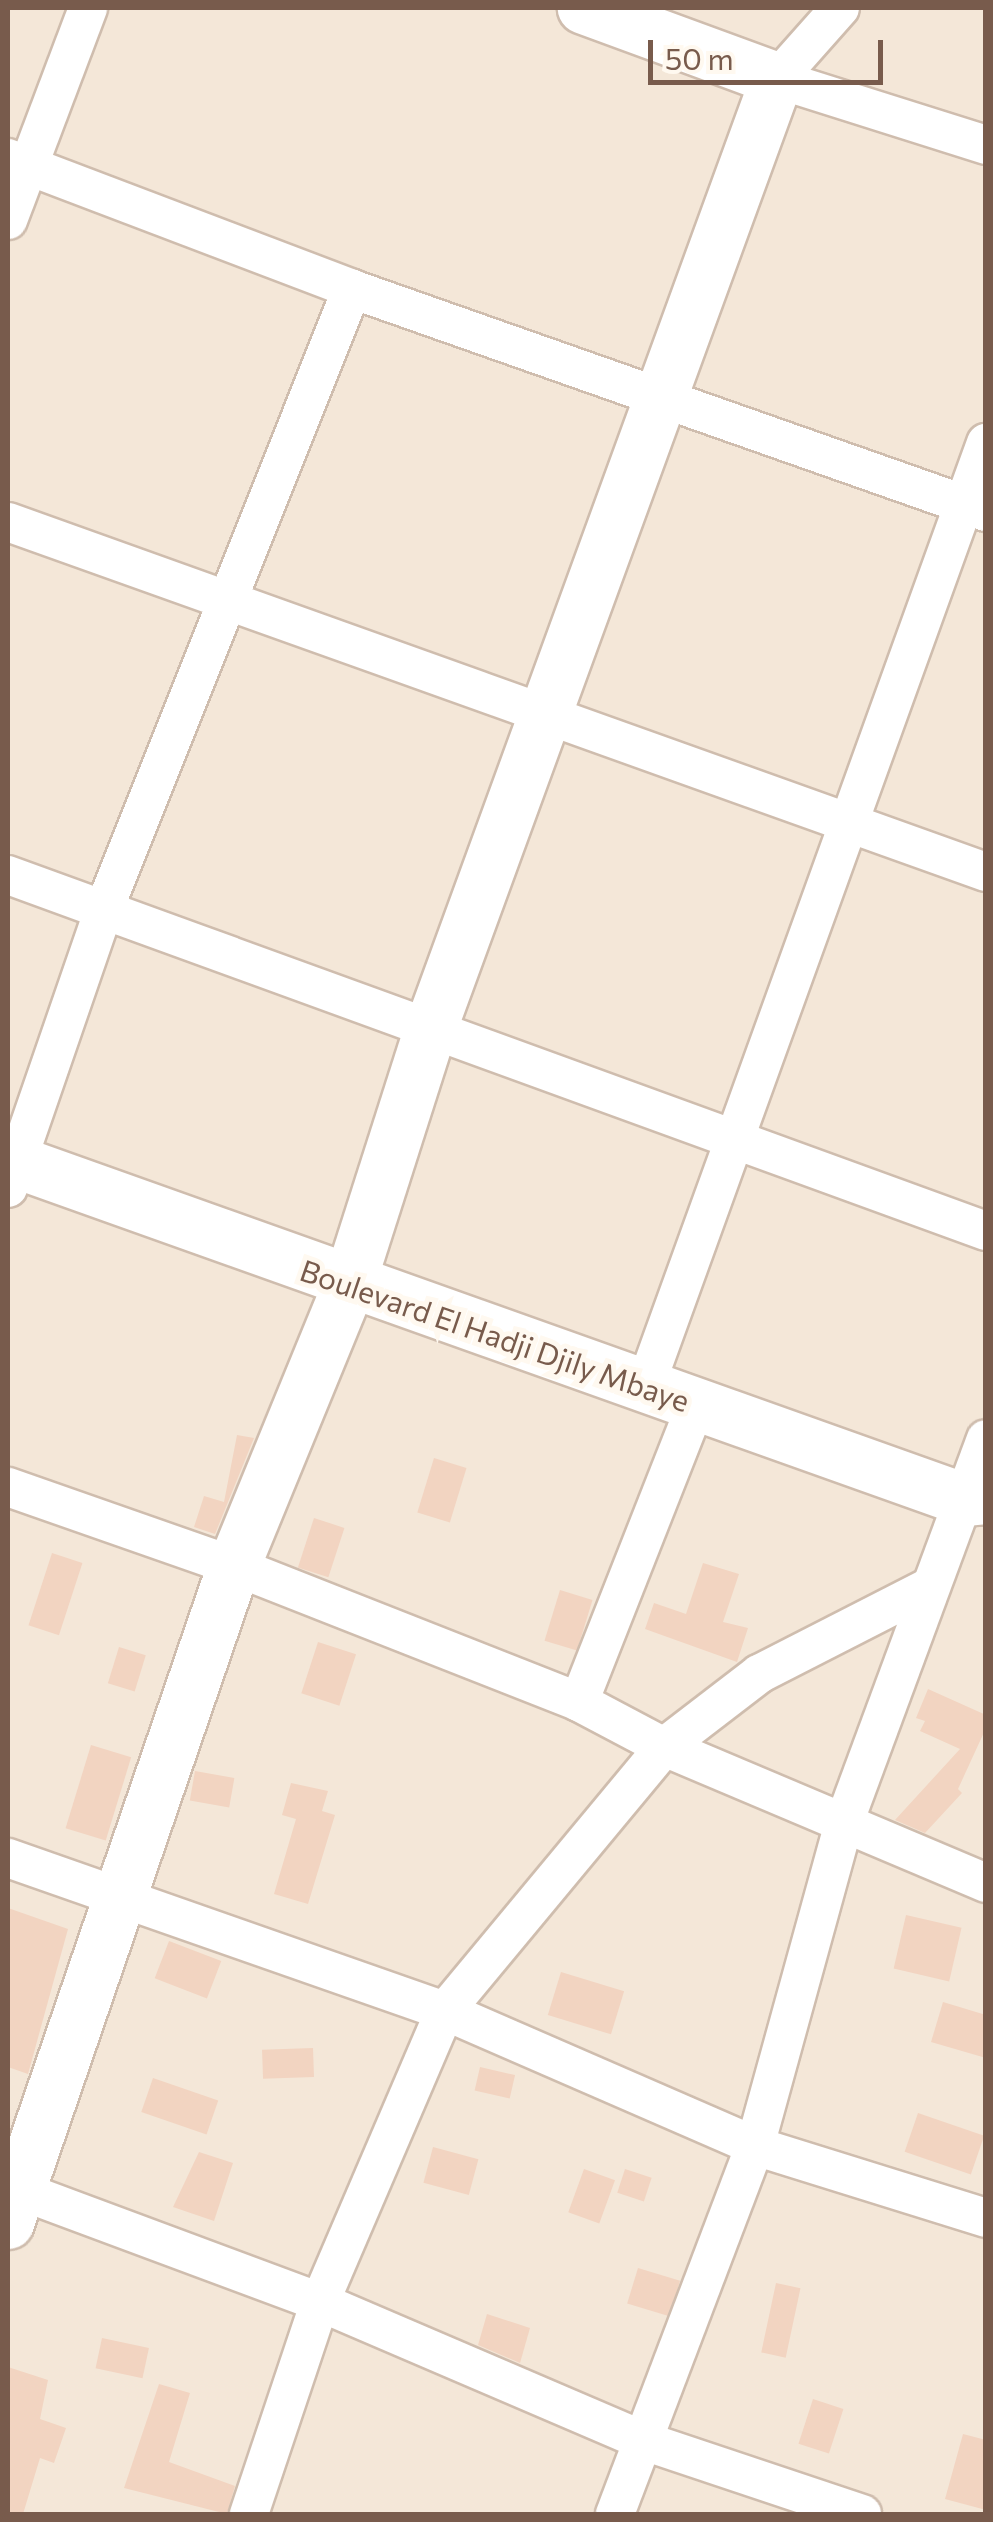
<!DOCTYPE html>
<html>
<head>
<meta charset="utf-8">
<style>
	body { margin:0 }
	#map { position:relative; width:993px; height:2522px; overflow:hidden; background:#fdf5ea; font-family:Commissioner,sans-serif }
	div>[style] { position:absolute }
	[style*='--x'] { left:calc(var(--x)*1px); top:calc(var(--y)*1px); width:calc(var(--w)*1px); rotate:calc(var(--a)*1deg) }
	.residential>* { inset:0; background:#f4e7d8; transform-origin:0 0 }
	.building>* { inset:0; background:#f2d4c1; transform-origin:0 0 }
	.roads { filter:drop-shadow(2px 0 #cfbdae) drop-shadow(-2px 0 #cfbdae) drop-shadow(0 2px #cfbdae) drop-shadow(0 -2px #cfbdae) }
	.street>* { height:38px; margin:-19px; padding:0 19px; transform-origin:19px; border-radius:19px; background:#fff }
	.secondary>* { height:52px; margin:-26px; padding:0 26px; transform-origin:26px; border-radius:26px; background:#fff }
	span { translate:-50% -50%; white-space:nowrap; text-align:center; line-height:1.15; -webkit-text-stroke:10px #fff9f0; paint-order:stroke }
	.street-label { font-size:30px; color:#785b4c }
	.frame { position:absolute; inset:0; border:10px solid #785b4c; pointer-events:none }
	.scale { position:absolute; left:648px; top:40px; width:235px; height:45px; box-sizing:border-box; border:5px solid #785b4c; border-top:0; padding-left:12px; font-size:30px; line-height:35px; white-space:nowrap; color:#785b4c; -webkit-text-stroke:8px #fff9f0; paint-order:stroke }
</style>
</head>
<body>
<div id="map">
	<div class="residential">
		<div style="left:8px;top:8px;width:977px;height:2506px"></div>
	</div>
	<div class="building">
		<div style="clip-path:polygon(237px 1435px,254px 1438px,215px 1534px,194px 1527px,204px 1496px,224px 1502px)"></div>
		<div style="left:434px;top:1458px;width:34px;height:57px;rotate:17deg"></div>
		<div style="left:314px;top:1518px;width:32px;height:52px;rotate:18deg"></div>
		<div style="left:52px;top:1553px;width:32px;height:76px;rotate:18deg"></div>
		<div style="clip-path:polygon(703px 1563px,739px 1574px,723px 1622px,748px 1628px,737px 1662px,645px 1629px,654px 1603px,686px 1614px)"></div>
		<div style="left:560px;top:1590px;width:34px;height:53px;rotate:17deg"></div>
		<div style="left:318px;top:1642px;width:40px;height:54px;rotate:18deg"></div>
		<div style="left:119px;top:1647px;width:28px;height:38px;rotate:17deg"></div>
		<div style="clip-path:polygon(928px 1689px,986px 1715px,986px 1728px,958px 1789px,962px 1793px,925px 1833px,895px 1820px,960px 1749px,920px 1731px,925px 1721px,916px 1718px)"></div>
		<div style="left:91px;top:1745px;width:42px;height:87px;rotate:17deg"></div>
		<div style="left:195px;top:1771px;width:40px;height:30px;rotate:10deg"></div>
		<div style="clip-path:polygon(291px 1783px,328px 1791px,322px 1811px,335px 1815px,308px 1904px,274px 1894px,296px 1819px,282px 1815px)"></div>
		<div style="clip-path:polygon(8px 1908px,68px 1929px,28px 2074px,8px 2067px)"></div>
		<div style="left:906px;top:1915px;width:57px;height:55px;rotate:13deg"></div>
		<div style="left:169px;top:1941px;width:56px;height:40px;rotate:21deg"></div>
		<div style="left:561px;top:1972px;width:66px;height:45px;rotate:17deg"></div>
		<div style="clip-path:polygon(943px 2002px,986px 2015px,986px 2058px,931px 2042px)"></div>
		<div style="left:313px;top:2048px;width:29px;height:51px;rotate:88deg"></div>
		<div style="left:480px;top:2067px;width:36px;height:24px;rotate:13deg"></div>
		<div style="left:153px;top:2078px;width:69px;height:36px;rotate:19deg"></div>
		<div style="left:918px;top:2113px;width:70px;height:41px;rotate:19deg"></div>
		<div style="left:433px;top:2147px;width:47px;height:37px;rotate:15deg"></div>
		<div style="clip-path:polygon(199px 2152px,233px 2163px,214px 2221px,173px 2207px)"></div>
		<div style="left:584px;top:2169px;width:33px;height:46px;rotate:20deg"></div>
		<div style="left:625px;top:2169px;width:28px;height:25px;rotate:18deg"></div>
		<div style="left:638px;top:2268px;width:44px;height:37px;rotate:17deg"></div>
		<div style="left:776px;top:2283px;width:25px;height:71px;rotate:12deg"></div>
		<div style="clip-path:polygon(487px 2314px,530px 2328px,520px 2363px,478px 2345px)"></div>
		<div style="left:102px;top:2338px;width:48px;height:31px;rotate:12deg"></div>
		<div style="clip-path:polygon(8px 2367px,48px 2380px,40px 2419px,66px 2428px,54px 2463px,40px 2458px,23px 2514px,8px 2514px)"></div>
		<div style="clip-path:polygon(159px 2384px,190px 2393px,169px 2462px,235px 2486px,227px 2514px,124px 2488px)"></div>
		<div style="left:813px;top:2399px;width:32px;height:47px;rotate:18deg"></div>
		<div style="clip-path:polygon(963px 2434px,986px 2440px,986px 2510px,945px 2499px)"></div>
	</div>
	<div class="roads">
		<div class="street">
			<div style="--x:840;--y:8;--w:95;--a:131.6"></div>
			<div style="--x:777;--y:79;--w:219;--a:17.5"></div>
			<div style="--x:8;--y:158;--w:368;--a:20.8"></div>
			<div style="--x:352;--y:289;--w:672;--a:19.38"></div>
			<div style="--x:8;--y:220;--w:227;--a:-69.3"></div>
			<div style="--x:8;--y:522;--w:1039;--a:19.69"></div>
			<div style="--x:8;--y:875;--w:1041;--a:20"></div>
			<div style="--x:8;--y:1188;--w:295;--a:-71"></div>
			<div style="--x:104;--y:909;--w:668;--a:-68.2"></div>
			<div style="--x:645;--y:1387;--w:1004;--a:-70.14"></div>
			<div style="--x:8;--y:1487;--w:239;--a:19.3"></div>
			<div style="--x:234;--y:1566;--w:371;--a:21.5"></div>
			<div style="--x:579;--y:1702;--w:96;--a:27.9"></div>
			<div style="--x:664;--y:1747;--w:350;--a:22.9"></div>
			<div style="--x:579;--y:1702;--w:319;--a:-68.5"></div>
			<div style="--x:8;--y:1858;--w:463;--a:19.3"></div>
			<div style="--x:445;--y:2011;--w:338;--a:23.5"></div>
			<div style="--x:755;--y:2146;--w:242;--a:17.3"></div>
			<div style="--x:8;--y:2186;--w:333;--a:20.4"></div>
			<div style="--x:320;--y:2302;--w:353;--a:23.2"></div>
			<div style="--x:644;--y:2441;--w:230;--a:18.5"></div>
			<div style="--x:249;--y:2514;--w:224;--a:-71.5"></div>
			<div style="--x:320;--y:2302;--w:317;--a:-66.8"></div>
			<div style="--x:445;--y:2011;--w:343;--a:-50.3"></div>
			<div style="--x:664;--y:1747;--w:120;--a:-37.5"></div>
			<div style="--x:759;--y:1674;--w:191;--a:-27.1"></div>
			<div style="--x:615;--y:2514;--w:394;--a:-69.2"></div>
			<div style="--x:755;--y:2146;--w:338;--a:-74.6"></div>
			<div style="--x:845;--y:1820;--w:406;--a:-69.7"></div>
		</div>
		<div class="secondary">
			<div style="--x:8;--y:1159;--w:1016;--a:19.61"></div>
			<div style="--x:965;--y:1500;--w:21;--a:-5"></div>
			<div style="--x:8;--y:2223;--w:695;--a:-71.02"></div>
			<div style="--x:234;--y:1566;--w:304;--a:-67.7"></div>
			<div style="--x:349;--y:1285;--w:270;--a:-72.3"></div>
			<div style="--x:431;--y:1028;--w:1010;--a:-69.97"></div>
			<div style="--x:777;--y:79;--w:206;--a:-159.8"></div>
		</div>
	</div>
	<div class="street-label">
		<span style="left:495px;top:1335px;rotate:19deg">Boulevard El Hadji Djily Mbaye</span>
	</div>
	<div class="frame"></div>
	<div class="scale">50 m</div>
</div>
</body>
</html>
